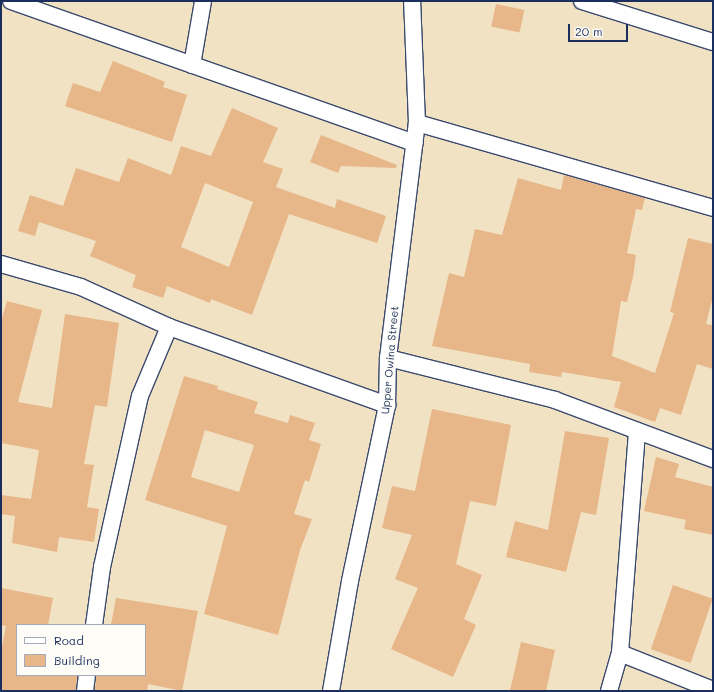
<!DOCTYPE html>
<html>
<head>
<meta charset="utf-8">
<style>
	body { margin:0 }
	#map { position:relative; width:714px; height:692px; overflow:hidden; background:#f1e2c4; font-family:Mali,sans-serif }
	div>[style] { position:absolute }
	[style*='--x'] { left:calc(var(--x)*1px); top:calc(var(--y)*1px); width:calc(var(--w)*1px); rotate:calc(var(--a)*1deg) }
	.building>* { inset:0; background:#e7b689; transform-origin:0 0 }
	.roads { filter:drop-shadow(1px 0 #3b4a6d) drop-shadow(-1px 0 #3b4a6d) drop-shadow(0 1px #3b4a6d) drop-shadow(0 -1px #3b4a6d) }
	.minor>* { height:16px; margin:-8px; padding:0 8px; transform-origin:8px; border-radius:8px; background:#fff }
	span { translate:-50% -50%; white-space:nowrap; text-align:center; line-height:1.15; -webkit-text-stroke:3px #fdfcf7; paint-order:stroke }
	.street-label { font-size:11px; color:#1b2f5e }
	.frame { position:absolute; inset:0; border:2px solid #1b2f5e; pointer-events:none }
	.legend { position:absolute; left:16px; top:624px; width:130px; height:52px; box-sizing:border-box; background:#fdfcf7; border:1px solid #a3aaba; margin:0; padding:5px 7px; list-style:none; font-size:12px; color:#1b2f5e }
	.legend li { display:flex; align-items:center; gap:8px; height:20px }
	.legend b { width:20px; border:1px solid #a3aaba }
	.scale { position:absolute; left:568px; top:24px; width:60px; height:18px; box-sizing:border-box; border:2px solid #1b2f5e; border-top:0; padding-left:5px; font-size:12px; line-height:14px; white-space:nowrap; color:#1b2f5e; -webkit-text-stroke:3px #fdfcf7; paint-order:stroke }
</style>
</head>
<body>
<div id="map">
	<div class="building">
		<div style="left:496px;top:4px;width:29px;height:23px;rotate:12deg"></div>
		<div style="clip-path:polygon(113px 61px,165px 82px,163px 87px,187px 95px,172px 142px,65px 106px,73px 83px,100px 92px)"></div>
		<div style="clip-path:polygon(evenodd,232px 108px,278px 128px,263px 162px,283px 169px,276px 187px,335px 208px,337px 199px,386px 216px,377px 243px,289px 214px,252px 315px,211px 299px,210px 303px,167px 286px,163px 298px,132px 287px,136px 275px,90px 256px,96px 241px,39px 222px,35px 236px,18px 231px,30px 195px,63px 206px,76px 168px,119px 182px,128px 158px,171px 175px,181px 146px,211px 156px,232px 108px,205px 183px,253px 202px,229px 267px,181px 247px,205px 183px)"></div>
		<div style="clip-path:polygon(321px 135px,397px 165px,396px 168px,341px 166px,338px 173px,310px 162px)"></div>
		<div style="clip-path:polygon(564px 175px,645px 198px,642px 210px,636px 209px,627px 253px,636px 255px,633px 277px,627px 302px,621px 301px,612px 356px,655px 373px,674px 313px,670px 312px,688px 238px,713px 244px,713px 296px,706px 324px,713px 325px,713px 369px,697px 364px,681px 415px,660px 408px,655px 422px,614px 407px,621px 382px,562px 372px,561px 377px,529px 372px,530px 364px,432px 346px,449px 273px,464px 277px,475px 229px,502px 235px,518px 178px,561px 190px)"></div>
		<div style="clip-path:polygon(7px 301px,42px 310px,18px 402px,52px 408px,65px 314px,119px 323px,107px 407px,95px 405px,84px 464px,94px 465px,87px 507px,99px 509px,94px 542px,59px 537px,57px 552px,12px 543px,15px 516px,1px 514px,1px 495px,31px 499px,39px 450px,1px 443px,1px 322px)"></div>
		<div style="clip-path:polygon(evenodd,184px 376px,218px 386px,217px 389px,258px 402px,254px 413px,288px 423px,290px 415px,315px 423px,309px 440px,321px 444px,309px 482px,305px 480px,294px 514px,312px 519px,300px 550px,278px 635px,204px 614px,227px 526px,145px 500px,184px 376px,205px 430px,254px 445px,239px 492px,191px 477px,205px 430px)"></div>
		<div style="clip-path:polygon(432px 409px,511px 425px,496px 506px,470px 501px,456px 564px,482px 575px,464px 619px,476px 625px,453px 677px,391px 649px,418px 588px,395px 579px,412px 535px,382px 528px,392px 486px,415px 491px)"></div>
		<div style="clip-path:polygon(565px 431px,609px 438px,596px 515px,581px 512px,566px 572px,506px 557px,515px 521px,548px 530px)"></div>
		<div style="clip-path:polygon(656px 457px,679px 464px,675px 477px,713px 487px,713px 535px,684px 529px,686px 520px,644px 511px)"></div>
		<div style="left:673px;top:585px;width:42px;height:68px;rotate:19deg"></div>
		<div style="clip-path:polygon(1px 588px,53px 598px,48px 625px,17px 625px,17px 675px,77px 675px,76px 691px,1px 691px,1px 651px,6px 626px,1px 625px)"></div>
		<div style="clip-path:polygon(116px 598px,198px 611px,182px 691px,148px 684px,147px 691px,95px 691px,96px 675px,145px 675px,145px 625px,111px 625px)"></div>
		<div style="clip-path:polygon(521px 642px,555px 650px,546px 691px,510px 691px)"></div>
	</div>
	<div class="roads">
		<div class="minor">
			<div style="--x:11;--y:1;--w:428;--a:19.4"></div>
			<div style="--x:582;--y:1;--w:137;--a:17.4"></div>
			<div style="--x:192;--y:65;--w:65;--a:-80.2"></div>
			<div style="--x:417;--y:123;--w:308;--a:16"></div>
			<div style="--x:1;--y:264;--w:83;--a:16"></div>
			<div style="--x:81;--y:287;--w:97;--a:24.4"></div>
			<div style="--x:388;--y:358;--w:172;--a:14.1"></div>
			<div style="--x:555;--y:400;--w:169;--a:20.5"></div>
			<div style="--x:94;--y:625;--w:59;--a:-82.1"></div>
			<div style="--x:102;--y:567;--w:175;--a:-77.5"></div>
			<div style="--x:140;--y:396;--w:75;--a:-67.2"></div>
			<div style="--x:169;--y:327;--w:232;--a:19.7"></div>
			<div style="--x:620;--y:653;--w:100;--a:21.7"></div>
			<div style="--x:85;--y:691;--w:16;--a:-83"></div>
			<div style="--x:331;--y:691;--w:112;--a:-80.2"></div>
			<div style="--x:350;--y:581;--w:180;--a:-78.1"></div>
			<div style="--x:387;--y:405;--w:47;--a:-88.8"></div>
			<div style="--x:388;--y:358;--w:237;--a:-83"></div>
			<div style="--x:417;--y:123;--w:122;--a:-92.3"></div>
			<div style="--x:609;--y:691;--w:40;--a:-74"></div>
			<div style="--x:620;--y:653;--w:222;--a:-85.6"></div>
		</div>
	</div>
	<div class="street-label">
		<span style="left:390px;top:360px;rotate:-85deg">Upper Owina Street</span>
	</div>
	<div class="frame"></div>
	<ul class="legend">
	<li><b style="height:5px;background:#fff"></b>Road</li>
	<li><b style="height:11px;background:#e7b689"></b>Building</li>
	</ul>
	<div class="scale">20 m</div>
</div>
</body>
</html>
